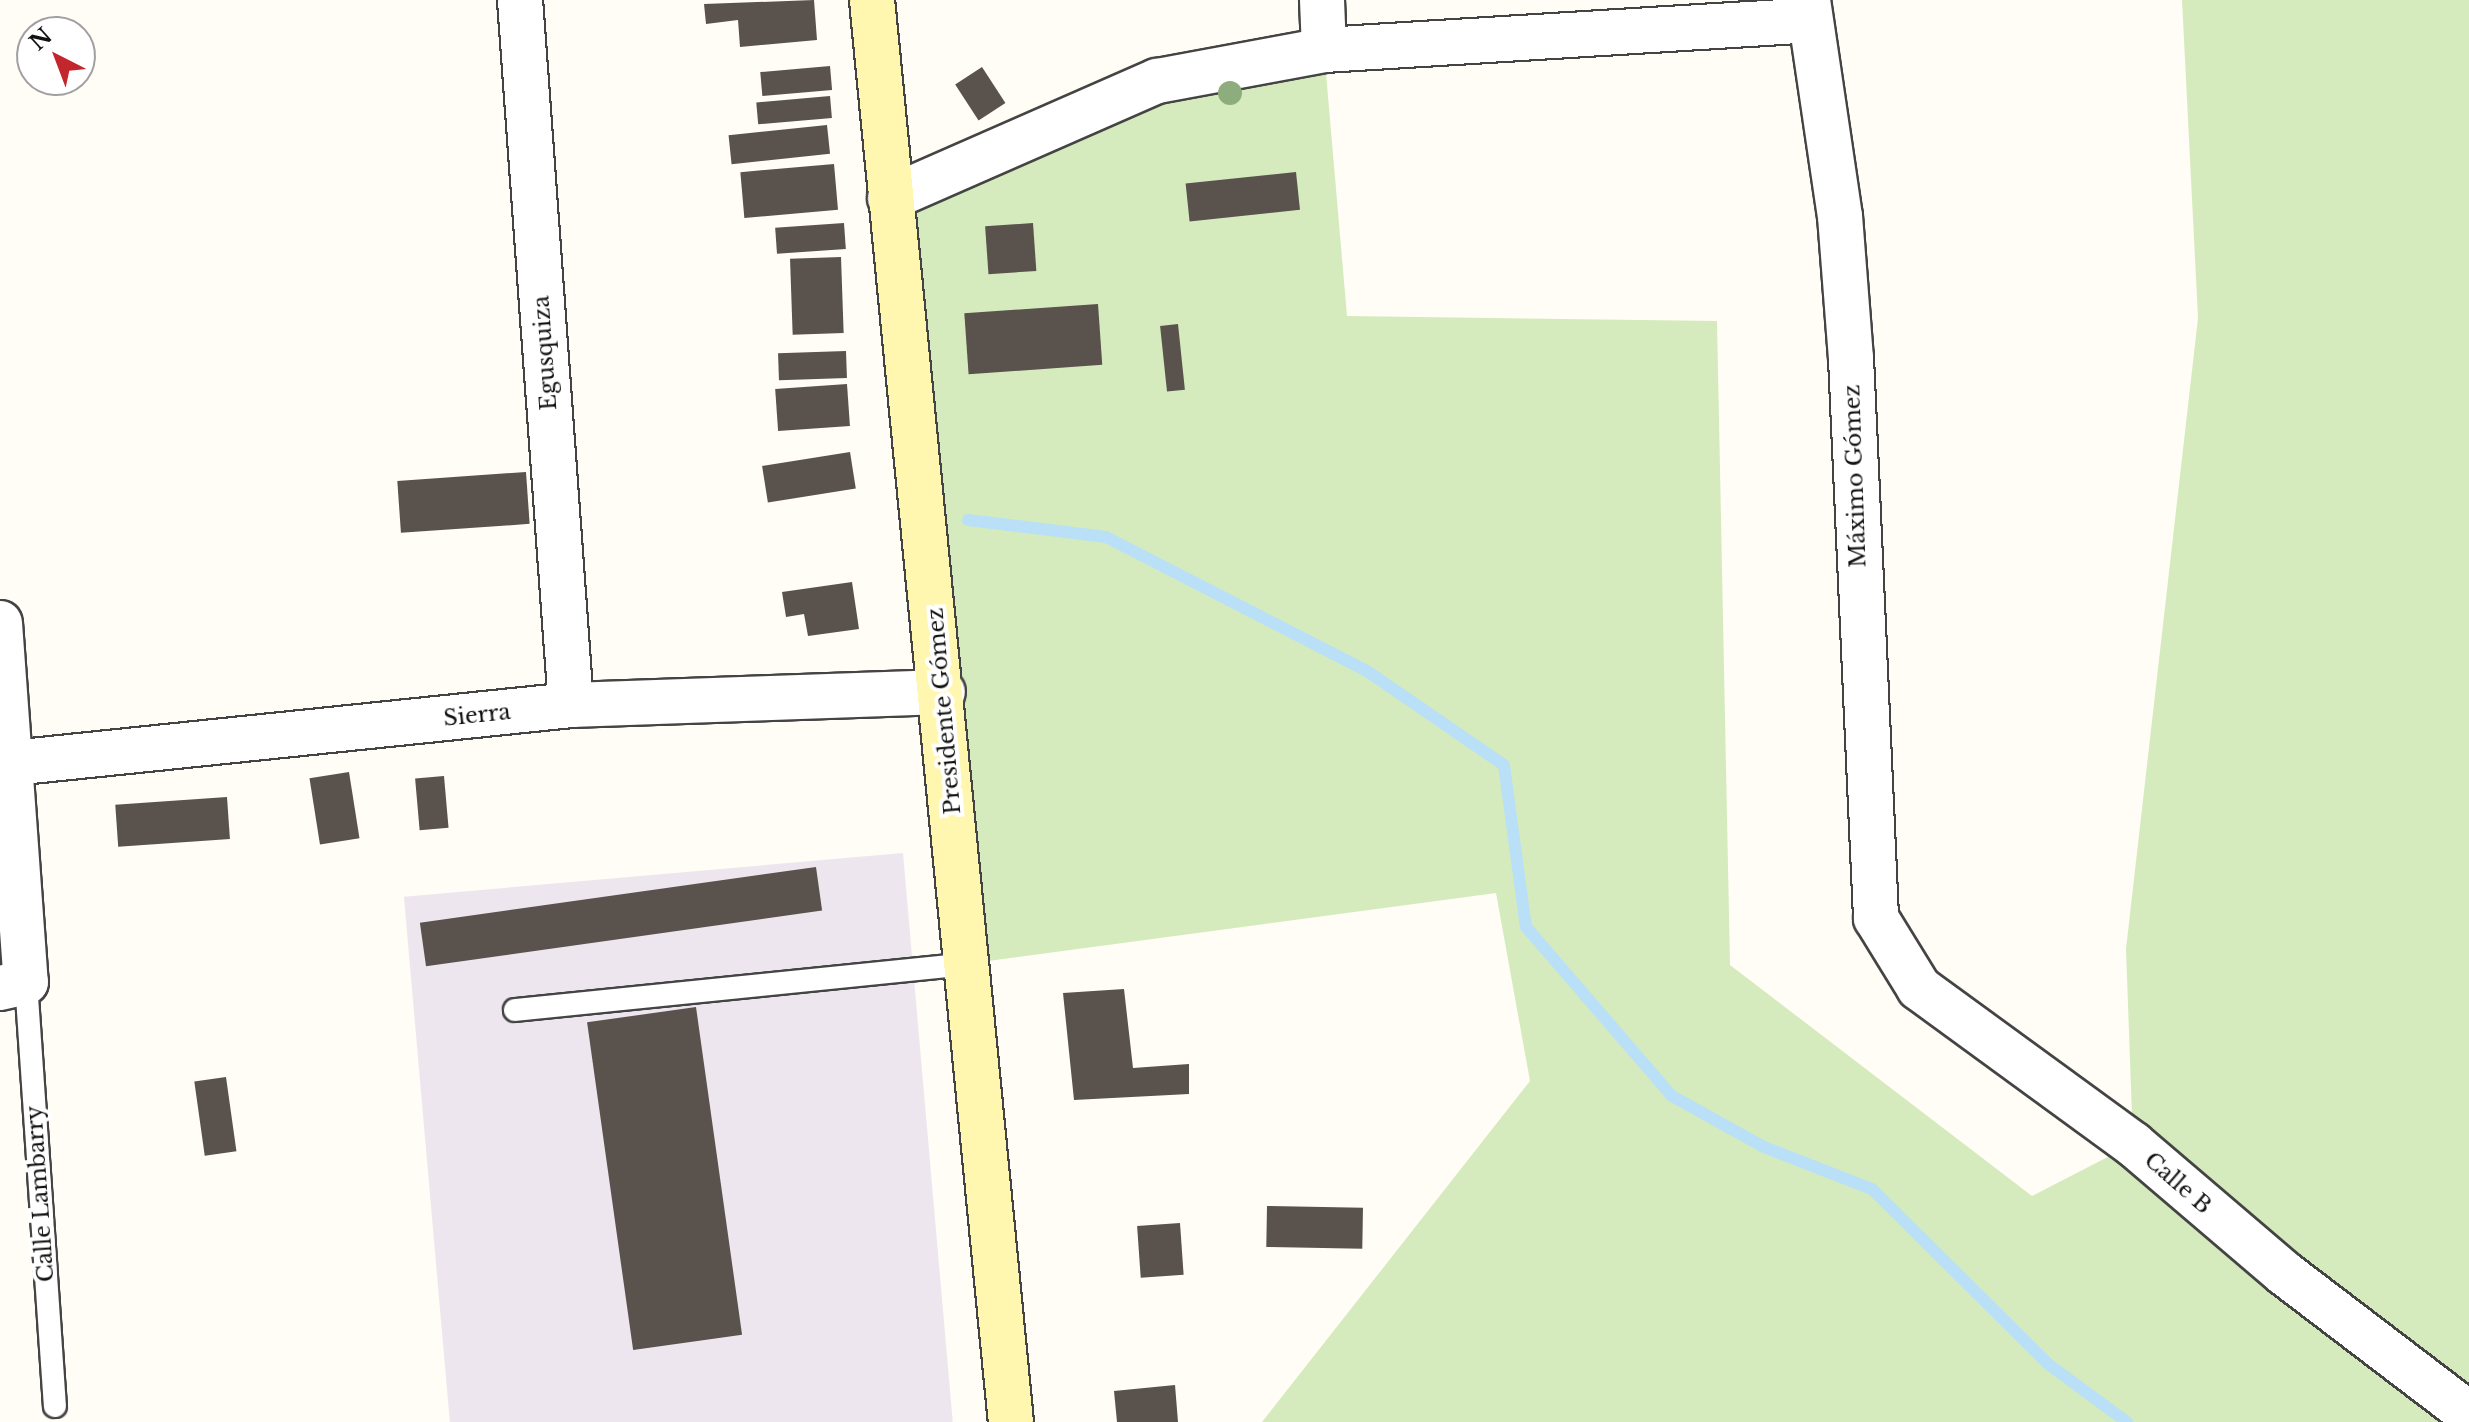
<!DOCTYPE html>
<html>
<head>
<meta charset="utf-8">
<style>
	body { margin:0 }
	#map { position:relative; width:2469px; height:1422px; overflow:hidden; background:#fffdf5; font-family:"Libre Baskerville",serif }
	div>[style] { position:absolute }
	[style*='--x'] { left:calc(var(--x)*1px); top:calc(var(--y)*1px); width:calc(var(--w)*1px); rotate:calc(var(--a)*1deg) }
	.industrial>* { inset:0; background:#eee6ef; transform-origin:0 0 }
	.green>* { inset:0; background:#d5ebbd }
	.stream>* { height:12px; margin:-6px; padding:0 6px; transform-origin:6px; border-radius:6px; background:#b9e0f7 }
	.building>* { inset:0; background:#5a524d; transform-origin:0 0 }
	.roads { filter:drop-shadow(2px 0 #444) drop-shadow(-2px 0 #444) drop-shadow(0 2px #444) drop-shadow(0 -2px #444) }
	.service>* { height:22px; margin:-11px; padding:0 11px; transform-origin:11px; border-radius:11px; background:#fff }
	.minor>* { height:44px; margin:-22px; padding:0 22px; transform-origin:22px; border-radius:22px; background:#fff }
	.secondary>* { height:44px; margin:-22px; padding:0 22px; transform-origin:22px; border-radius:22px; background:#fff6b0 }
	.trees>* { width:24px; height:24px; margin:-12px; border-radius:50%; background:#8dad7f }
	span { translate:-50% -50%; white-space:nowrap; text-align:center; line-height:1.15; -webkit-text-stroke:8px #fff; paint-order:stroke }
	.street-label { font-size:22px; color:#111 }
	.north { position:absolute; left:16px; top:16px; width:80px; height:80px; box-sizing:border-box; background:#fff; border:2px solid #a0a0a0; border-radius:50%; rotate:318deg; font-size:22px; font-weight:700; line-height:32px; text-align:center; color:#111 }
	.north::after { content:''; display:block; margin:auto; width:28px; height:36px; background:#c4262e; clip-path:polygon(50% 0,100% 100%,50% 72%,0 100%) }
</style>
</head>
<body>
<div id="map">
	<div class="industrial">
		<div style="left:903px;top:853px;width:571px;height:501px;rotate:85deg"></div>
	</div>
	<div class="green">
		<div style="clip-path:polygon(2182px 0,2469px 0,2469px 1422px,1262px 1422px,1530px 1081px,1496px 893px,966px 964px,888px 182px,1324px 50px,1347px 316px,1717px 321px,1730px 965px,2032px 1196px,2133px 1144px,2126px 949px,2198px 318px)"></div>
	</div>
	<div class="stream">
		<div style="--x:968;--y:520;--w:139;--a:7"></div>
		<div style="--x:1106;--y:537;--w:293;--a:27.2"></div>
		<div style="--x:1367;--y:671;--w:166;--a:34.5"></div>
		<div style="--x:1504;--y:765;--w:163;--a:82.3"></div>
		<div style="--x:1526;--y:927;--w:223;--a:49.2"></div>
		<div style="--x:1672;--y:1096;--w:105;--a:29"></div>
		<div style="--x:1764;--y:1147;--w:116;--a:21.3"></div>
		<div style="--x:1872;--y:1189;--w:248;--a:44.8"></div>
		<div style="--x:2048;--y:1364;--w:98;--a:36.3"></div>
	</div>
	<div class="building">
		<div style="clip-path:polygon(814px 0,817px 40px,740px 47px,738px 20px,706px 24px,704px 4px)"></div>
		<div style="left:830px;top:66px;width:24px;height:70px;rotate:85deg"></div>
		<div style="left:982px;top:67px;width:43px;height:32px;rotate:57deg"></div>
		<div style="left:830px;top:96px;width:22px;height:74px;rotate:85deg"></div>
		<div style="left:827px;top:125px;width:29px;height:99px;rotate:84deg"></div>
		<div style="left:834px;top:164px;width:46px;height:94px;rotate:85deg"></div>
		<div style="left:1296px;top:172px;width:38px;height:111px;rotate:84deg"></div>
		<div style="left:844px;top:223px;width:26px;height:69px;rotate:86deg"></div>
		<div style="left:1033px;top:223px;width:48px;height:48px;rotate:86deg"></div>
		<div style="left:841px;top:257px;width:76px;height:51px;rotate:88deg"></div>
		<div style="left:1098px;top:304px;width:61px;height:134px;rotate:86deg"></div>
		<div style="left:1178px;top:324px;width:66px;height:18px;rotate:84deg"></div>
		<div style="left:846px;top:351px;width:27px;height:68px;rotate:88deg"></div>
		<div style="left:847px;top:384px;width:42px;height:72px;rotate:86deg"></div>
		<div style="left:850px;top:452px;width:37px;height:89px;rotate:81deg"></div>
		<div style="left:526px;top:472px;width:52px;height:129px;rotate:86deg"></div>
		<div style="clip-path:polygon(852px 582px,859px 629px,808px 636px,804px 614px,786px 617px,782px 592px)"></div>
		<div style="left:349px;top:772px;width:67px;height:40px;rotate:81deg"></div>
		<div style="left:444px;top:776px;width:52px;height:29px;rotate:85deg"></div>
		<div style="left:227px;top:797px;width:42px;height:112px;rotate:86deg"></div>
		<div style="left:816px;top:867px;width:44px;height:400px;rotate:82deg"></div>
		<div style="clip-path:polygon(1124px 989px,1133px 1068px,1189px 1064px,1189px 1094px,1074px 1100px,1063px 993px)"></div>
		<div style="left:696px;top:1007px;width:331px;height:110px;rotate:82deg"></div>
		<div style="left:226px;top:1077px;width:75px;height:32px;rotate:82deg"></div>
		<div style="left:1267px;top:1206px;width:96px;height:41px;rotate:1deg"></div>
		<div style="left:1180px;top:1223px;width:52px;height:43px;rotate:86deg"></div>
		<div style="clip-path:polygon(1175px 1385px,1178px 1422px,1117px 1422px,1114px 1391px)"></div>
	</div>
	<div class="roads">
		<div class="service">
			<div style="--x:26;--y:982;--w:425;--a:86.1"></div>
			<div style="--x:515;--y:1010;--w:453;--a:-5.8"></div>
		</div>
		<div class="minor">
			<div style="--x:520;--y:0;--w:707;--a:85.86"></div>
			<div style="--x:1322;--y:0;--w:50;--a:87.7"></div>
			<div style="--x:1808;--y:0;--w:218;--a:81.6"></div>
			<div style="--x:1840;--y:216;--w:142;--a:85.6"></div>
			<div style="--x:1851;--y:358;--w:561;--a:87.44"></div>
			<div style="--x:1876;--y:918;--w:82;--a:58.4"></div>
			<div style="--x:1919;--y:988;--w:265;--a:36.1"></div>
			<div style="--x:2133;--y:1144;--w:199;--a:40.5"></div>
			<div style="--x:2284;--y:1273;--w:233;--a:37.3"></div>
			<div style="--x:890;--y:198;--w:292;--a:-23.7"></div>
			<div style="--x:1157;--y:81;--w:170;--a:-10.5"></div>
			<div style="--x:1324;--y:50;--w:487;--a:-3.5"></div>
			<div style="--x:0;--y:623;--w:360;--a:85.9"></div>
			<div style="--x:26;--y:982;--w:27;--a:167"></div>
			<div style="--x:12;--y:763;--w:562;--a:-5.92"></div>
			<div style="--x:571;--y:705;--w:372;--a:-2"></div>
		</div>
		<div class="secondary">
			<div style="--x:872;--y:0;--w:1429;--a:84.42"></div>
		</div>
	</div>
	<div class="trees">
		<div style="left:1230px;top:93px"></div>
	</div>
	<div class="street-label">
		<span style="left:545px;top:353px;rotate:-94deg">Egusquiza</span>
		<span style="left:1855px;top:476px;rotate:-92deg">Máximo Gómez</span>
		<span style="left:944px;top:711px;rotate:-95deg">Presidente Gómez</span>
		<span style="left:477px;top:715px;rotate:-6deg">Sierra</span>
		<span style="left:2178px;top:1183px;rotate:41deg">Calle B</span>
		<span style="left:40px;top:1194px;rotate:-94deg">Calle Lambarry</span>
	</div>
	<div class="north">N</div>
</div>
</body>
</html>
